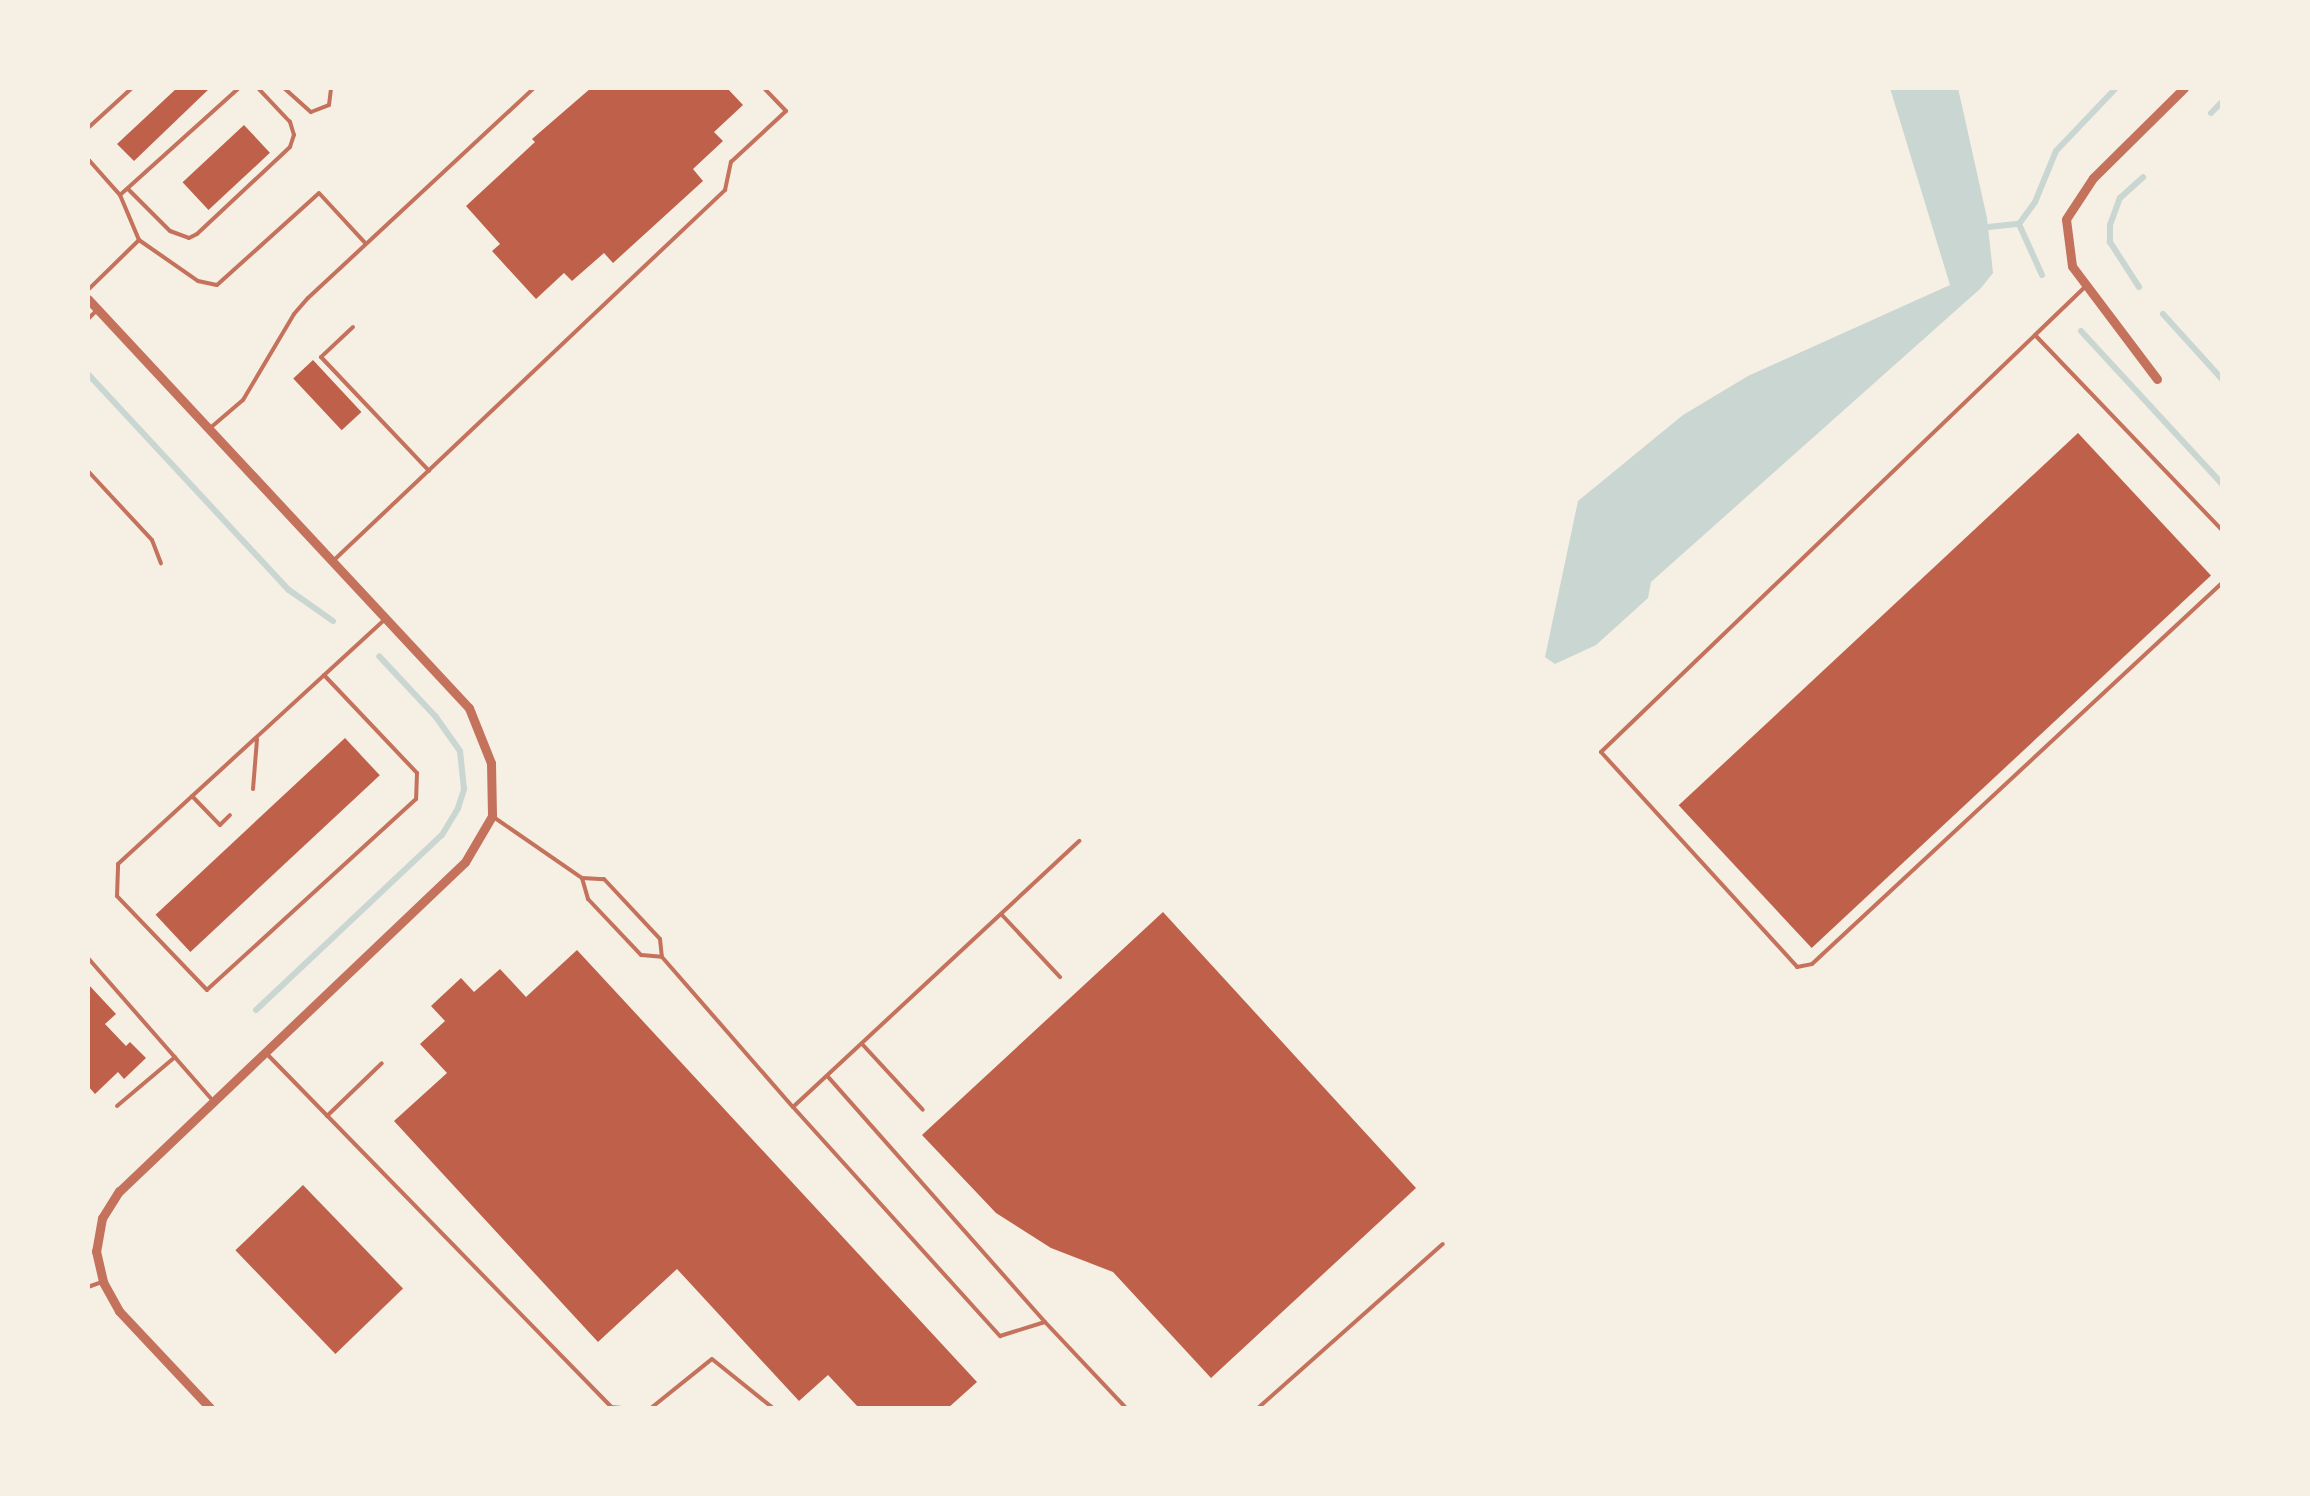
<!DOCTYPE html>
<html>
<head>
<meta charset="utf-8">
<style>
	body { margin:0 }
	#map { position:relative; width:2310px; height:1496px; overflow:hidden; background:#f6efe4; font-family:"Archivo Narrow",sans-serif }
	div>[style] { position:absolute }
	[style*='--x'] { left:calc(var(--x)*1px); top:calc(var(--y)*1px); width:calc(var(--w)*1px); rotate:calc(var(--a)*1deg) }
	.water>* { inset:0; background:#c9d6d2 }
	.stream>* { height:6px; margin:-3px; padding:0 3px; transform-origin:3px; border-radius:3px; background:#c9d6d2 }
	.building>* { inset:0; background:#bf614a; transform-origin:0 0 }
	.service>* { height:4px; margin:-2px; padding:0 2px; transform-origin:2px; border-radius:2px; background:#c5725c }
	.minor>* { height:9px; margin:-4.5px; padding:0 4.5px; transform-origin:4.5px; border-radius:4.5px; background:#c5725c }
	span { translate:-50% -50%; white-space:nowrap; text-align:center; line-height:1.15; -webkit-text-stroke:8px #f6efe4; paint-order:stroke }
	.frame { position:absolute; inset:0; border:90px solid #f6efe4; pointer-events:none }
</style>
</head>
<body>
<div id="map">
	<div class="water">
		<div style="clip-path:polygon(1890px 88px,1958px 88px,1987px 218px,1993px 273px,1981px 288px,1651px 582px,1648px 598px,1596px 645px,1555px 664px,1545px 657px,1578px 501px,1683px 415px,1748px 376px,1950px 285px)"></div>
	</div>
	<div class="stream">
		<div style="--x:2211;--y:113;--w:16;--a:-45"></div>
		<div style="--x:1988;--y:227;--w:31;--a:-6"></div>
		<div style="--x:2042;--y:275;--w:56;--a:-114.3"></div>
		<div style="--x:2019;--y:224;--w:27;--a:-54"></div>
		<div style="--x:2035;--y:202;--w:55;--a:-67.6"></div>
		<div style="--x:2056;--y:151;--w:87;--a:-46.4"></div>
		<div style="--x:2139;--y:287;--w:54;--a:-122.8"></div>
		<div style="--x:2110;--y:242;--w:17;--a:-90"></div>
		<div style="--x:2110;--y:225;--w:29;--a:-70"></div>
		<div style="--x:2120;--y:198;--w:31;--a:-42"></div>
		<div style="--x:2163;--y:314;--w:88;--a:47.8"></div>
		<div style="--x:2081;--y:331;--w:208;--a:47.3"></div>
		<div style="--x:88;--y:374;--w:295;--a:47.1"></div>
		<div style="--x:289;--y:590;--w:54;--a:35.2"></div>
		<div style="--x:256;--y:1010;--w:255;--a:-43.3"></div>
		<div style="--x:442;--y:835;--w:31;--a:-59"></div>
		<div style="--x:458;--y:808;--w:20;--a:-72"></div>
		<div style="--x:464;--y:789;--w:38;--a:-96"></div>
		<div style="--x:460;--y:751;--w:42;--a:-125.2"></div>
		<div style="--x:436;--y:717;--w:83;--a:-133.1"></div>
	</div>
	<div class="building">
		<div style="clip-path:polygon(177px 88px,210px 88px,134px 161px,117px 144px)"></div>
		<div style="clip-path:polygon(591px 88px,727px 88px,743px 105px,714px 132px,723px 141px,693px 169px,703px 181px,613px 263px,604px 253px,572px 281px,564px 273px,536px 299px,492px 251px,500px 244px,466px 206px,535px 142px,532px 139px)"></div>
		<div style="left:244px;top:125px;width:38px;height:84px;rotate:47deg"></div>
		<div style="left:313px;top:360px;width:71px;height:27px;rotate:47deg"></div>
		<div style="left:2078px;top:433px;width:195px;height:546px;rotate:47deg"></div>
		<div style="left:345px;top:738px;width:51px;height:259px;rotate:47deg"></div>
		<div style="clip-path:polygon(1163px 912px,1416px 1188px,1211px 1378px,1113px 1272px,1051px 1248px,996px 1213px,922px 1135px)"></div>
		<div style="clip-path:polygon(577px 950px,977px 1382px,948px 1408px,859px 1408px,828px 1375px,799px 1401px,677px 1269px,598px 1342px,394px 1121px,447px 1073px,420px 1044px,445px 1021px,431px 1006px,461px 978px,474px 992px,500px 969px,526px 997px)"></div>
		<div style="clip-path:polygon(88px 984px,116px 1014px,105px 1024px,126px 1046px,130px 1042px,146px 1058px,124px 1079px,118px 1072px,95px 1094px,88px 1086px)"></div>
		<div style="left:303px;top:1185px;width:144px;height:94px;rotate:46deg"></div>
	</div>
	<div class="service">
		<div style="--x:284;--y:88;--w:36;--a:42"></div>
		<div style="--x:311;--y:112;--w:19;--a:-21"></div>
		<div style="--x:329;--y:105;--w:17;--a:-83"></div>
		<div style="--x:88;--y:128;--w:59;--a:-42.3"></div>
		<div style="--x:88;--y:147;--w:12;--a:90"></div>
		<div style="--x:88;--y:159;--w:48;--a:48.4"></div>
		<div style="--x:120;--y:195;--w:49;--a:67.1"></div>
		<div style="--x:139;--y:240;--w:71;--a:135.6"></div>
		<div style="--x:128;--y:189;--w:59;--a:45"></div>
		<div style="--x:170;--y:231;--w:20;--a:20"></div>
		<div style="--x:189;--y:238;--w:9;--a:-27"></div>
		<div style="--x:197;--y:234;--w:127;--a:-43.1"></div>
		<div style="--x:290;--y:147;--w:13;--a:-72"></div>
		<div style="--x:294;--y:135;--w:14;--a:-107"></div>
		<div style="--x:290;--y:122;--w:47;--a:-133.3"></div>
		<div style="--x:120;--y:195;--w:160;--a:-42"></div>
		<div style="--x:139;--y:240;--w:72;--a:34.8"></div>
		<div style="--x:198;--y:281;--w:19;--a:12"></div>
		<div style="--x:217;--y:285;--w:137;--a:-42"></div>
		<div style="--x:319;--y:193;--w:69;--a:47.3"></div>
		<div style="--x:2087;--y:285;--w:674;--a:136.14"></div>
		<div style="--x:1601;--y:752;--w:291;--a:47.6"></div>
		<div style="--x:1797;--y:967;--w:15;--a:-11"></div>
		<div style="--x:1812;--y:964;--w:560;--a:-42.9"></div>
		<div style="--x:88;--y:319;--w:13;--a:-45"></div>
		<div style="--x:353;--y:327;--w:44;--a:136.8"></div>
		<div style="--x:321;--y:357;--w:157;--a:46.5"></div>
		<div style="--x:2035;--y:335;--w:270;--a:46.2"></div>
		<div style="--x:209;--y:429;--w:45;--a:-40.5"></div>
		<div style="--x:243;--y:400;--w:100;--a:-59.3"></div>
		<div style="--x:294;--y:314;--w:21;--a:-49"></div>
		<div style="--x:308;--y:298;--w:309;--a:-42.9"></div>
		<div style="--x:88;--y:471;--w:94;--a:47.2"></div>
		<div style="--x:152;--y:540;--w:25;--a:69"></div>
		<div style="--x:333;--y:561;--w:540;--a:-43.42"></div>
		<div style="--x:725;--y:190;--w:29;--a:-78"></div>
		<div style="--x:731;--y:162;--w:75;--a:-42.8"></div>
		<div style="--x:786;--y:111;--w:32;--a:-134"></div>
		<div style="--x:324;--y:675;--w:135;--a:46.5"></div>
		<div style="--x:417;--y:773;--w:26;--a:92"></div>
		<div style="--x:416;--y:799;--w:283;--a:137.6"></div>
		<div style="--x:207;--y:990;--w:130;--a:-133.8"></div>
		<div style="--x:117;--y:896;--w:32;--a:-88"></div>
		<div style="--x:118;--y:864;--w:364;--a:-42.5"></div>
		<div style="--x:253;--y:789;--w:50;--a:-85.4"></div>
		<div style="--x:192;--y:796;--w:40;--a:46"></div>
		<div style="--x:220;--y:825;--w:14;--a:-45"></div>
		<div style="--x:492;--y:816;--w:109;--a:34.6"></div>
		<div style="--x:582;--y:878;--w:22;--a:3"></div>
		<div style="--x:604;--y:879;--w:82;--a:47"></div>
		<div style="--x:660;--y:939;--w:18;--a:84"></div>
		<div style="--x:662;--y:957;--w:199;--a:48.9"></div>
		<div style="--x:793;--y:1107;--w:391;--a:-42.9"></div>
		<div style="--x:582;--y:878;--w:22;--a:74"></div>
		<div style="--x:588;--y:899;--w:77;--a:46.6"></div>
		<div style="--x:641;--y:955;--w:21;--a:5"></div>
		<div style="--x:1002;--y:915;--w:85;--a:46.9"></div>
		<div style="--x:88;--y:958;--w:190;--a:48.8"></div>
		<div style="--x:863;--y:1045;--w:88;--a:47.3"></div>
		<div style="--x:265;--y:1052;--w:496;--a:45.7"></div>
		<div style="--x:611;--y:1407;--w:11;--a:5"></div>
		<div style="--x:117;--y:1106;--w:76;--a:-40.2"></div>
		<div style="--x:793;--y:1107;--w:309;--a:47.9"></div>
		<div style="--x:1000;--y:1336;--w:47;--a:-17.3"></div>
		<div style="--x:1045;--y:1322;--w:327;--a:-131.5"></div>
		<div style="--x:327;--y:1116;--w:76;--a:-43.9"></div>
		<div style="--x:88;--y:1287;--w:15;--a:-20"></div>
		<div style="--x:1045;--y:1322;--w:118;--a:46.7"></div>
		<div style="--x:651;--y:1408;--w:78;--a:-38.8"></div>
		<div style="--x:712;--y:1359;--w:78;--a:38.8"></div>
		<div style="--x:1258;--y:1408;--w:247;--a:-41.6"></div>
	</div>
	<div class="minor">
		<div style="--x:88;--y:299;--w:559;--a:47.03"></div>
		<div style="--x:469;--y:708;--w:59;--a:68.2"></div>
		<div style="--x:491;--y:763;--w:53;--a:88.9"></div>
		<div style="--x:492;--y:816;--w:53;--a:120.4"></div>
		<div style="--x:465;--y:862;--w:477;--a:136.4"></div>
		<div style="--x:119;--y:1191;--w:32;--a:122"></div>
		<div style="--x:102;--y:1218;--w:34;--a:100"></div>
		<div style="--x:96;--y:1251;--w:32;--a:77"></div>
		<div style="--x:103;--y:1282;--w:33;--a:61"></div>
		<div style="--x:119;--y:1311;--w:133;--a:46.8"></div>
		<div style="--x:2157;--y:379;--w:141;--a:-127"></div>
		<div style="--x:2072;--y:266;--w:47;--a:-97.3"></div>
		<div style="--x:2066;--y:219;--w:49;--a:-56.6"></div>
		<div style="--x:2093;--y:178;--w:128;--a:-44.7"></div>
	</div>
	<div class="frame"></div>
</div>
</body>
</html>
